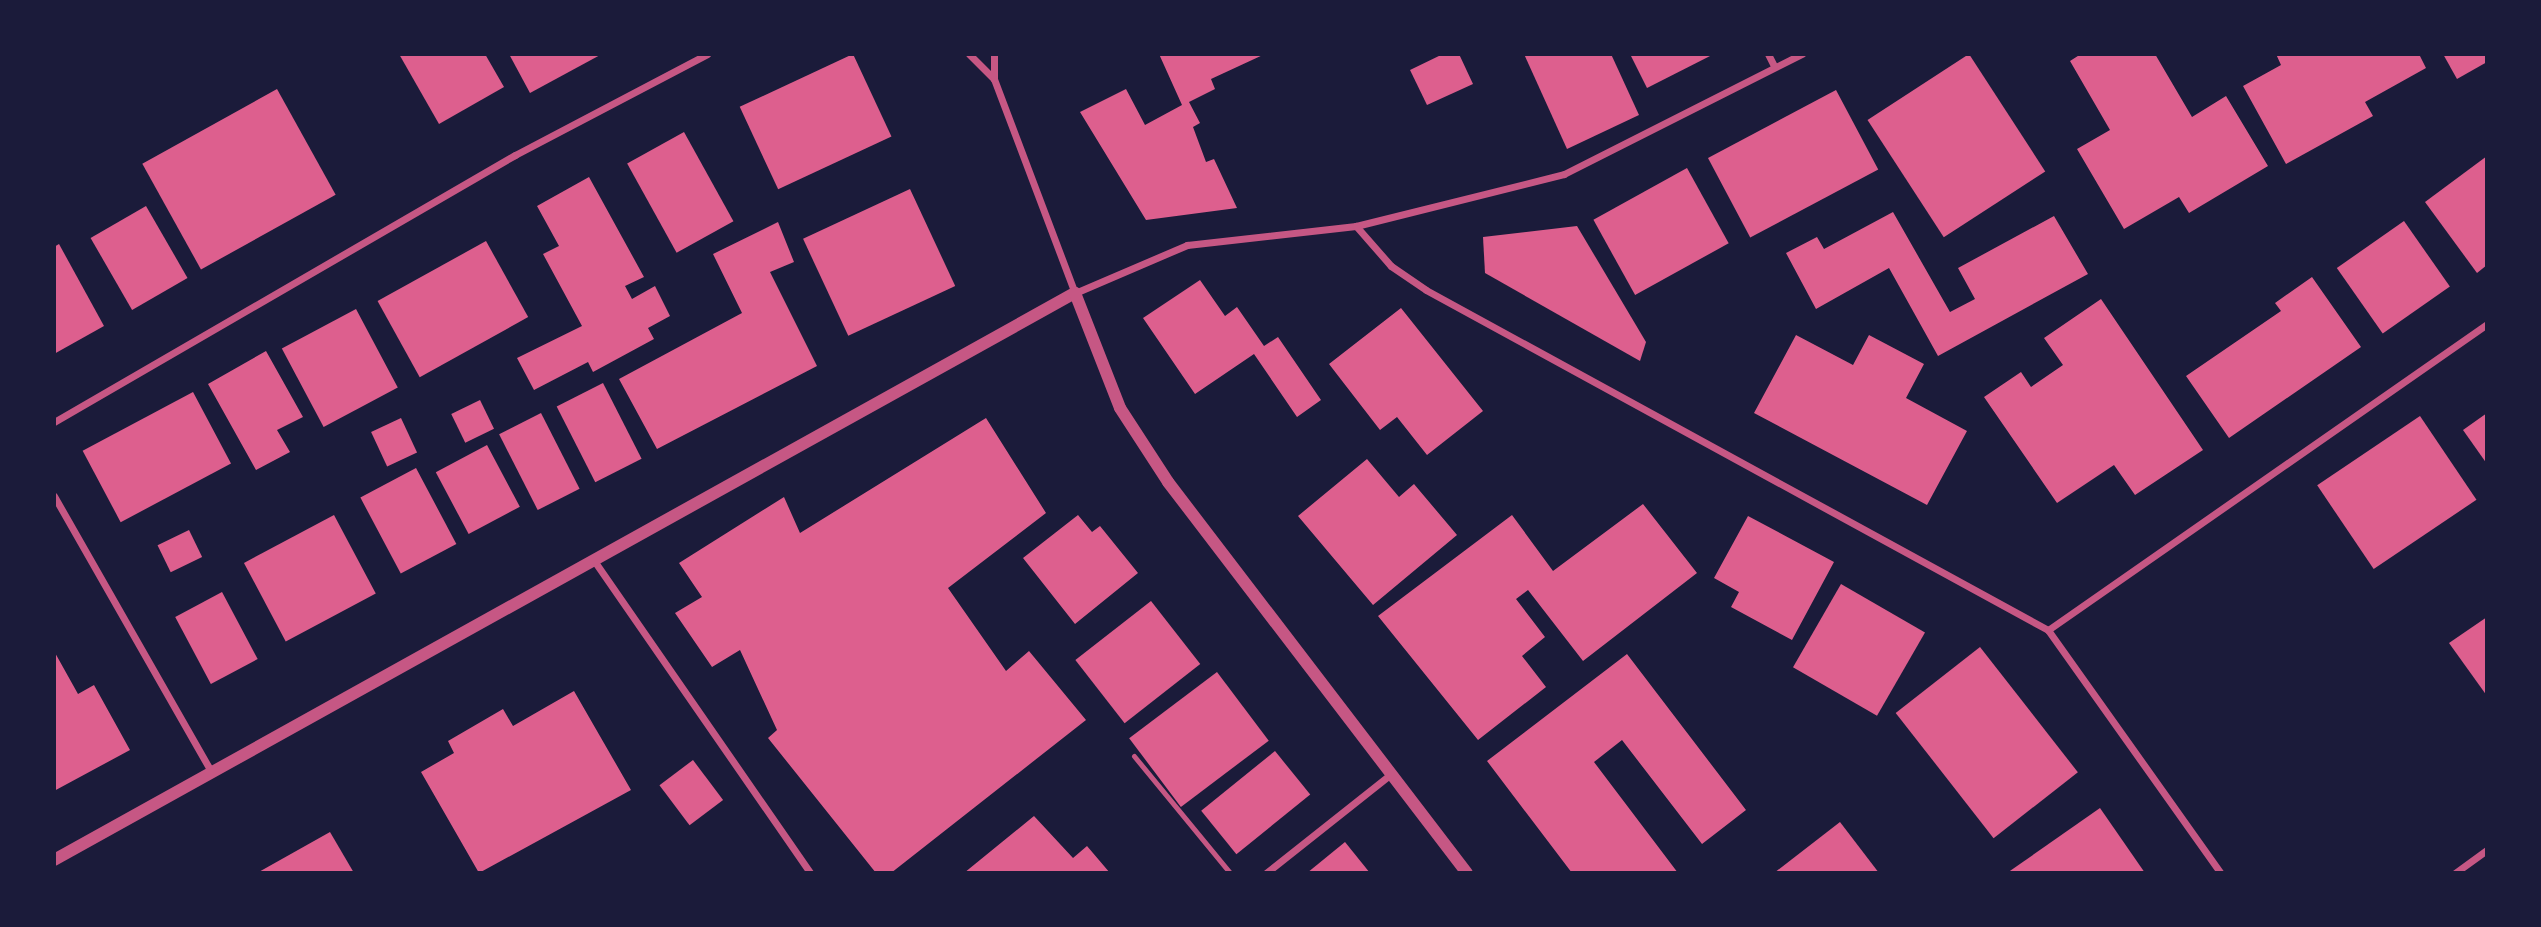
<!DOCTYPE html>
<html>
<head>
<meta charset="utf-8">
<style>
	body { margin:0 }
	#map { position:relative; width:2541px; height:927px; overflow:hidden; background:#1b1b3a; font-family:"Noto Sans",sans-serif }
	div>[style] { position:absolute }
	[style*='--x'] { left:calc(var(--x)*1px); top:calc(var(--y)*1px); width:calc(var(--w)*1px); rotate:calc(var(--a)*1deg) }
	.building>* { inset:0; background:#dd5f8e; transform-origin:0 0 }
	.service>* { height:5px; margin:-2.5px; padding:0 2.5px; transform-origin:2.5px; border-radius:2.5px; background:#c65784 }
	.minor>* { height:7px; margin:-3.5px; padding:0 3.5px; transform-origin:3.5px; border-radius:3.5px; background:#c65784 }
	.tertiary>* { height:12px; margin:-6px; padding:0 6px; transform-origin:6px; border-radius:6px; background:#c65784 }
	span { translate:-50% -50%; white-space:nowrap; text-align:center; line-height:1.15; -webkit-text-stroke:5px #1b1b3a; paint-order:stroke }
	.frame { position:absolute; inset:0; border:56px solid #1b1b3a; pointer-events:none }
</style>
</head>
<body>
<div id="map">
	<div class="building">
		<div style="clip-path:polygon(399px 54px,485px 54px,504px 87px,439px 124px)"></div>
		<div style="clip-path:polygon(509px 54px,602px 54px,530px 93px)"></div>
		<div style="left:853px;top:54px;width:91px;height:125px;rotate:65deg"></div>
		<div style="clip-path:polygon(1159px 54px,1265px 54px,1211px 79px,1215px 89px,1189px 102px,1200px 123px,1193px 127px,1206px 162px,1214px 159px,1237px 208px,1146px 220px,1080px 112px,1126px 89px,1145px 125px,1182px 105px)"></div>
		<div style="clip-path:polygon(1443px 54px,1459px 54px,1473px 84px,1427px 105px,1410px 70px)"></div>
		<div style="clip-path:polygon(1524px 54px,1611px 54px,1639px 115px,1567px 149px)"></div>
		<div style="clip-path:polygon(1630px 54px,1714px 54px,1647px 88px)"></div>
		<div style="left:1969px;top:54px;width:140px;height:121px;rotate:57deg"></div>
		<div style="clip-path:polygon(2081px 54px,2155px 54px,2192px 117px,2226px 96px,2268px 166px,2189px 213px,2179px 197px,2124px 229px,2077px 149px,2110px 130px,2070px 61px)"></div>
		<div style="clip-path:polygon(2276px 54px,2419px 54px,2426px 68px,2365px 102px,2373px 116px,2286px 164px,2243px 86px,2281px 65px)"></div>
		<div style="clip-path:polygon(2443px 54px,2487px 54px,2487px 62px,2457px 79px)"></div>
		<div style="left:277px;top:89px;width:121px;height:154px;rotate:61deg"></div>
		<div style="left:1836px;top:90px;width:90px;height:145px;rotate:62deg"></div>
		<div style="left:684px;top:132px;width:102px;height:65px;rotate:61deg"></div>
		<div style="clip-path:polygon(2487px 156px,2487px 265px,2477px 273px,2425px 202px)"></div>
		<div style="left:1687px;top:168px;width:86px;height:107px;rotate:61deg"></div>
		<div style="clip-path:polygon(589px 177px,644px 277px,625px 286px,632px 299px,655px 286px,670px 316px,648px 328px,654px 339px,593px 372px,588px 362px,534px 390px,517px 358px,582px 326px,543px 254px,559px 246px,537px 206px)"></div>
		<div style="left:910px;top:189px;width:107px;height:118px;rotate:65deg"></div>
		<div style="left:146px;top:206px;width:83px;height:64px;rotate:60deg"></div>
		<div style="clip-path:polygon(1893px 212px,1950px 312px,1975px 299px,1958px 268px,2054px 216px,2088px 274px,1938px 356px,1889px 268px,1816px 309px,1786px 253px,1817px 237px,1824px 249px)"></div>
		<div style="left:2404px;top:221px;width:80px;height:82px;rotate:55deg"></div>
		<div style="clip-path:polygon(778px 222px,794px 262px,770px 272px,817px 366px,657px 449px,619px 379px,742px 313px,713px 254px)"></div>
		<div style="clip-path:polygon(1577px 226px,1646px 342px,1640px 361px,1485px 273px,1483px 237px)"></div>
		<div style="left:486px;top:241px;width:87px;height:124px;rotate:61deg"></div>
		<div style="clip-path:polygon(59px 244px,104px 326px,54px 354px,54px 247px)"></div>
		<div style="clip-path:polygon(2312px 277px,2361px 347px,2229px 438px,2186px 376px,2281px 311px,2275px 303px)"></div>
		<div style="clip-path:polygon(1200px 280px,1225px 316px,1237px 307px,1264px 346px,1278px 337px,1321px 400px,1297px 417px,1254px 354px,1195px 394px,1143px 318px)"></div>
		<div style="clip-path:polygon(2101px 299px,2203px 450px,2135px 495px,2114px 465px,2057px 503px,1984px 397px,2021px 372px,2031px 387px,2063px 365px,2044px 338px)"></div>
		<div style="clip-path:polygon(1401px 308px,1483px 411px,1427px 455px,1397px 417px,1380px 430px,1329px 364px)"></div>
		<div style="left:356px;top:309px;width:89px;height:84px;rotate:62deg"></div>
		<div style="clip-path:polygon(1796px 335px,1853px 365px,1869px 335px,1924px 364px,1906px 398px,1967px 431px,1927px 505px,1754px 413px)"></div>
		<div style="clip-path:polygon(266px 351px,303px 417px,277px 430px,290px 452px,256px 470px,208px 384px)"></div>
		<div style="left:603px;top:383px;width:85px;height:52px;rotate:63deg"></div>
		<div style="left:193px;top:392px;width:81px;height:125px;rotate:62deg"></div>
		<div style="left:480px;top:400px;width:32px;height:32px;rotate:64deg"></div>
		<div style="left:541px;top:413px;width:85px;height:47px;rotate:63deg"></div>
		<div style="clip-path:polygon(2487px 413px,2487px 464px,2463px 430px)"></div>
		<div style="left:2420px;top:416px;width:101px;height:124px;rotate:56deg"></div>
		<div style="left:401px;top:418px;width:38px;height:33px;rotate:65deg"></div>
		<div style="clip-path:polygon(986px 418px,1046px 513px,948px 588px,1006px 671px,1029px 651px,1086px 720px,891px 873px,876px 873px,768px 738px,777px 730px,740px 650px,712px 667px,675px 613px,702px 597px,679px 563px,784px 497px,800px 533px)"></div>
		<div style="left:487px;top:445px;width:70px;height:58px;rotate:62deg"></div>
		<div style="clip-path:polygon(1367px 459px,1399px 497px,1414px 484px,1457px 535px,1373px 605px,1298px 516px)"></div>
		<div style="left:416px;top:468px;width:86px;height:63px;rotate:62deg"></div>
		<div style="clip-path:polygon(1643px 504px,1697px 573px,1583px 661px,1528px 590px,1516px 599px,1545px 637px,1522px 656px,1546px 687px,1478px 740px,1378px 616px,1512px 515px,1553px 571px)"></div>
		<div style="left:334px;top:515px;width:89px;height:102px;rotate:62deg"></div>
		<div style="clip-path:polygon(1078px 515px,1092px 532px,1100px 526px,1138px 573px,1075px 624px,1023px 558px)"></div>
		<div style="clip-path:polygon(1748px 516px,1834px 562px,1792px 640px,1731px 607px,1739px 592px,1714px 578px)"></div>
		<div style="left:189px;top:530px;width:30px;height:35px;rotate:64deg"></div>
		<div style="left:1841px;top:584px;width:97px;height:96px;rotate:30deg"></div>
		<div style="left:222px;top:592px;width:76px;height:53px;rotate:62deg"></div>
		<div style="left:1151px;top:601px;width:80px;height:96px;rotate:52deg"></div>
		<div style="clip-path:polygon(2487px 617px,2487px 696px,2449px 643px)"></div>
		<div style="left:1980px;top:647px;width:159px;height:107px;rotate:52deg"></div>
		<div style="clip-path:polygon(54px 651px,78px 694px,94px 685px,130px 750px,54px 791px)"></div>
		<div style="clip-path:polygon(1627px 654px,1746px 810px,1702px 844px,1622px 740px,1594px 762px,1678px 873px,1572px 873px,1487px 761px)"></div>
		<div style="left:1217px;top:672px;width:86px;height:110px;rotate:53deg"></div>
		<div style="clip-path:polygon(574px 691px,631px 790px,479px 873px,421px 772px,454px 753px,448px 741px,503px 709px,513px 726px)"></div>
		<div style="left:1275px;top:751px;width:56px;height:95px;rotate:51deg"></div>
		<div style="left:693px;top:760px;width:50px;height:42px;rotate:53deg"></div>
		<div style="clip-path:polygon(2100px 808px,2145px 873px,2007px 873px)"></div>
		<div style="clip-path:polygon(1034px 816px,1073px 858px,1087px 846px,1110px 873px,964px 873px)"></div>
		<div style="clip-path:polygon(1840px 822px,1879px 873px,1774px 873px)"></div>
		<div style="clip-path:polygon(330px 832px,354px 873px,257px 873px)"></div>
		<div style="clip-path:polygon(1345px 842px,1370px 873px,1307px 873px)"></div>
	</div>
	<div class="service">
		<div style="--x:1134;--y:756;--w:151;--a:50.6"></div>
	</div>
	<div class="minor">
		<div style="--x:969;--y:54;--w:35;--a:45"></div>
		<div style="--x:994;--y:54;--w:25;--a:90"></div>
		<div style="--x:994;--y:79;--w:229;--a:69.3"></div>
		<div style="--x:1075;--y:293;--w:122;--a:-23.2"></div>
		<div style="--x:1187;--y:245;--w:170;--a:-6.4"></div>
		<div style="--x:1356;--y:226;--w:214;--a:-14"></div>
		<div style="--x:1564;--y:174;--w:267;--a:-26.8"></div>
		<div style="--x:1768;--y:54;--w:13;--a:63"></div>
		<div style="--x:1356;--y:226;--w:53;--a:48.8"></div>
		<div style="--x:1391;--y:266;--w:42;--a:34.4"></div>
		<div style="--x:1426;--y:290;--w:709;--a:28.66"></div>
		<div style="--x:2048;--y:630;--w:298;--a:54.6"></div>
		<div style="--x:54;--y:422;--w:533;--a:-30.08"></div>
		<div style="--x:515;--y:155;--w:217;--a:-27.7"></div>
		<div style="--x:54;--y:496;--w:319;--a:60.3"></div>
		<div style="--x:595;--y:562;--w:378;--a:55.3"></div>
		<div style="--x:2048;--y:630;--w:535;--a:-34.88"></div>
		<div style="--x:1266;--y:873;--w:159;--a:-38.4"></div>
		<div style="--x:2455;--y:873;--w:39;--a:-36"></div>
	</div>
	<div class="tertiary">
		<div style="--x:54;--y:860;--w:1168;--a:-29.05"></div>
		<div style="--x:1075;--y:293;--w:123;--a:68.6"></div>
		<div style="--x:1120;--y:408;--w:88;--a:57"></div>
		<div style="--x:1168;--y:482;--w:492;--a:52.6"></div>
	</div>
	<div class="frame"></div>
</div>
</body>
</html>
